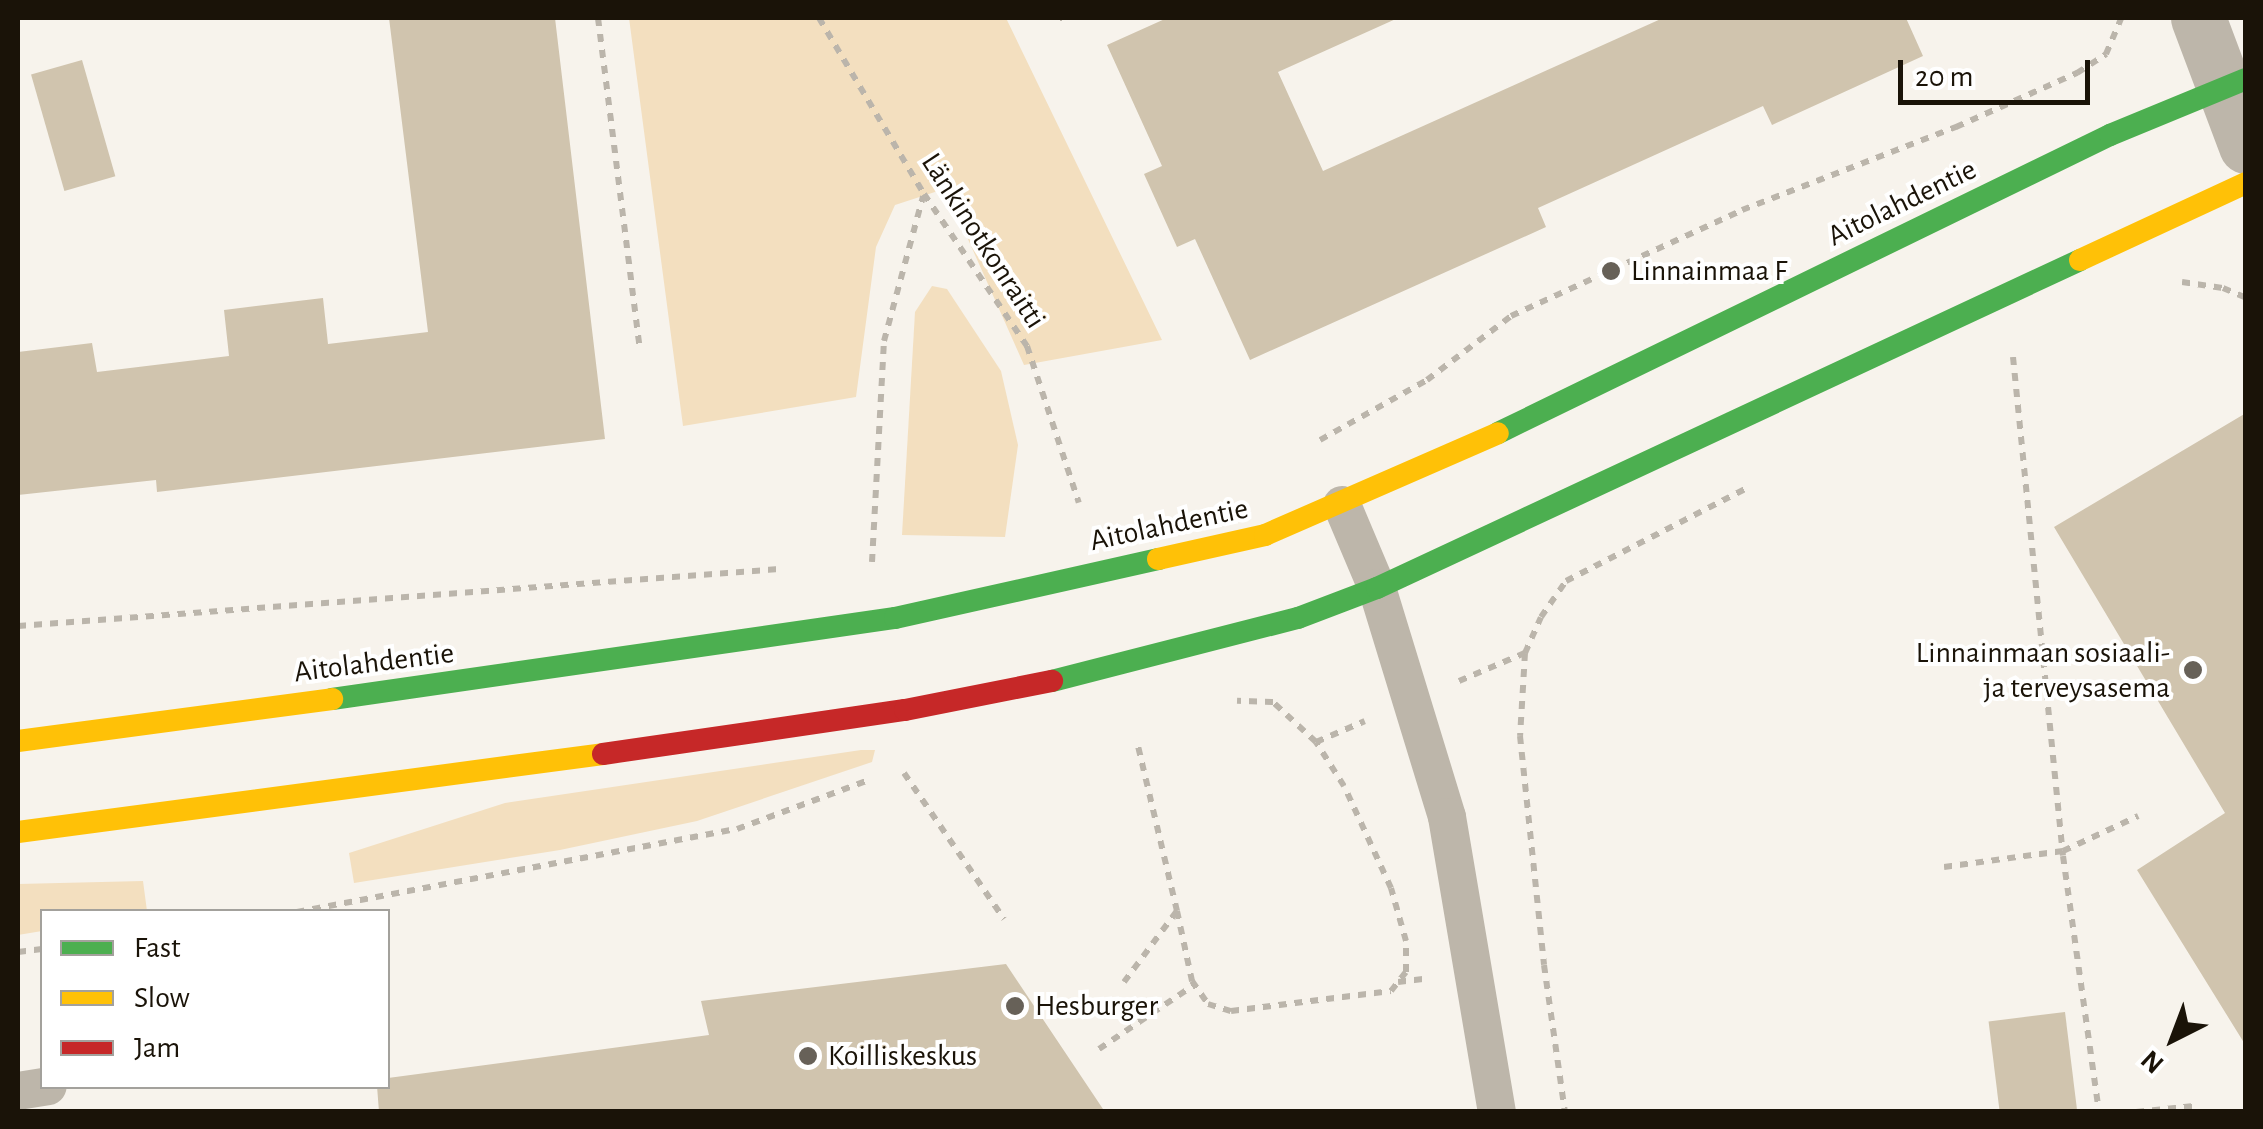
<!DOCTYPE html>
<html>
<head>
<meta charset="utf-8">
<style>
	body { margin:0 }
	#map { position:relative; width:2263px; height:1129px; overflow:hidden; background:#f7f3ec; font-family:"Alegreya Sans",sans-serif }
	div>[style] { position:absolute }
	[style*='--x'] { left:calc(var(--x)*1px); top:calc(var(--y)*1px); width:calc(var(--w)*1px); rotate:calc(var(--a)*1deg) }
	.green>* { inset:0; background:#f3dfbf }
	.building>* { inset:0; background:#d0c4ae; transform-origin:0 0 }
	.path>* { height:6px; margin-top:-3px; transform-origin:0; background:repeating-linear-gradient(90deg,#bbb5ab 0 8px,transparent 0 16px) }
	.lane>* { height:38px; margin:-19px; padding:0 19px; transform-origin:19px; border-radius:19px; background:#bdb6aa }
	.street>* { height:55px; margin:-27.5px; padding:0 27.5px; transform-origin:27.5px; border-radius:27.5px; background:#bdb6aa }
	.fast>* { height:22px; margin:-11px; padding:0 11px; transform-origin:11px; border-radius:11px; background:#4caf50 }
	.slow>* { height:22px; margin:-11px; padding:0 11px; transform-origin:11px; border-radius:11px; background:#ffc107 }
	.jam>* { height:22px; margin:-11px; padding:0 11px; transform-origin:11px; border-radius:11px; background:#c62828 }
	.dots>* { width:28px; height:28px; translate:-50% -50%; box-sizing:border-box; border:5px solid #fff; border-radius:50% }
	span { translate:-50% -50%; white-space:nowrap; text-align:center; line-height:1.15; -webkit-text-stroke:8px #fff; paint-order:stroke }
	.street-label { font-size:30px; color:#1a1308 }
	.poi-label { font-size:30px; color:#1a1308 }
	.left { translate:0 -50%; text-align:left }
	.right { translate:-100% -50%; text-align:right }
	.frame { position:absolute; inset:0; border:20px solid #1a1308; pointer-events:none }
	.legend { position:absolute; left:40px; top:909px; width:350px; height:180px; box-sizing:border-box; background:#fff; border:2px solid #a3a19c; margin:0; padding:12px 18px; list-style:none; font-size:30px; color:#1a1308 }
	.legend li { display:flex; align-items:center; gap:20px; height:50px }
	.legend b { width:50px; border:2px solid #a3a19c }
	.north { position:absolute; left:2123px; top:989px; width:100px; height:100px; -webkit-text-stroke:8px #fff; paint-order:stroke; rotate:222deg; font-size:28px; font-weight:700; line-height:40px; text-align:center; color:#1a1308 }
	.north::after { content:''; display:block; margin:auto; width:35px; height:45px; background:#1a1308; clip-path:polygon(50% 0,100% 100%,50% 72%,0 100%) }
	.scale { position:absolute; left:1898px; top:60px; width:192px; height:45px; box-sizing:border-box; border:5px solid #1a1308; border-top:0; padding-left:12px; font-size:30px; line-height:35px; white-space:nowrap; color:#1a1308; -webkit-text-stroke:8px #fff; paint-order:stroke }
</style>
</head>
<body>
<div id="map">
	<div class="green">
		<div style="clip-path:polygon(629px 18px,1006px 18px,1162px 340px,1024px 365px,959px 219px,938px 191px,895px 205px,876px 247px,856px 397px,683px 426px)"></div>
		<div style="clip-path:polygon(932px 286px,947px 289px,1001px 371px,1018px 445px,1005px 537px,902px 535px,915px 312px)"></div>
		<div style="clip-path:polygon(861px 750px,875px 750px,872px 762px,697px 821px,560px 850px,354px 883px,349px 853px,505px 803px)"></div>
		<div style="clip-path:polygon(143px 881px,147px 911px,42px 912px,42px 931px,18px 935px,18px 884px)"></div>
	</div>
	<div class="building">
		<div style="clip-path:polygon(389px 18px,555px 18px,605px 439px,157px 492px,156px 480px,18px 495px,18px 352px,92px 343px,97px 372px,229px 356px,224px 310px,323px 298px,328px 344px,428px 332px)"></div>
		<div style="clip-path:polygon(1167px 18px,1398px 18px,1278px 72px,1323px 171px,1663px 18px,1906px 18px,1923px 56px,1772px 125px,1763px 106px,1538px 208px,1546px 227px,1250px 360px,1195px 239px,1177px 247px,1144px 174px,1162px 166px,1107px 45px)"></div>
		<div style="left:82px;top:60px;width:121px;height:53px;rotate:74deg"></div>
		<div style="clip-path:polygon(2246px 413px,2246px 1046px,2137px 870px,2225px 813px,2054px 527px)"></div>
		<div style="clip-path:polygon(1006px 964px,1105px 1112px,379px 1112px,377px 1086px,388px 1086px,388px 1078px,709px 1035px,701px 1001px)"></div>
		<div style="left:2065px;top:1012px;width:101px;height:77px;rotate:83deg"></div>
	</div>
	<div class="path">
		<div style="--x:598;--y:18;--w:329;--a:82.8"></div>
		<div style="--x:819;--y:18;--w:205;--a:59.2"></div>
		<div style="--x:924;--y:194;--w:184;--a:55.9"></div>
		<div style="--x:1027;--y:346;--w:165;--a:71.7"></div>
		<div style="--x:1060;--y:18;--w:2;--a:0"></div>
		<div style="--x:2182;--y:282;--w:41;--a:8.3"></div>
		<div style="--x:2223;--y:288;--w:25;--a:23"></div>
		<div style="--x:2013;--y:357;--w:501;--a:84.28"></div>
		<div style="--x:2063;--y:856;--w:259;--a:82"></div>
		<div style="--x:1320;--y:440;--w:123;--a:-29.3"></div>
		<div style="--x:1427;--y:380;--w:106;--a:-37.3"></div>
		<div style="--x:1511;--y:316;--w:254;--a:-24.6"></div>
		<div style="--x:1742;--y:210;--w:230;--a:-21.2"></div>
		<div style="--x:1956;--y:127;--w:133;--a:-24.1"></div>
		<div style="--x:2077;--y:73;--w:35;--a:-33"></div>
		<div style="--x:2106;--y:54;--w:39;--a:-67"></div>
		<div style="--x:872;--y:562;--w:221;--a:-86.9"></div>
		<div style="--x:884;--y:341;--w:150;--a:-74.9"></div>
		<div style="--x:18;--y:626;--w:763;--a:-4.28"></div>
		<div style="--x:1525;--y:653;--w:83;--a:93.4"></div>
		<div style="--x:1520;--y:736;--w:230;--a:84"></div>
		<div style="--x:1544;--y:965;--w:148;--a:81.9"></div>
		<div style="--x:1459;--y:681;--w:72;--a:-23"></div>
		<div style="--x:1525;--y:653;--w:39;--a:-66"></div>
		<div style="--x:1541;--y:617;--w:44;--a:-55.2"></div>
		<div style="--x:1566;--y:581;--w:203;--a:-27.2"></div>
		<div style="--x:1316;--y:742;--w:53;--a:-23.2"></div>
		<div style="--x:904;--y:773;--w:177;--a:55.6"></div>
		<div style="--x:1944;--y:867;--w:120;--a:-7.7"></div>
		<div style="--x:2063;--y:851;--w:83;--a:-25"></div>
		<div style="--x:1177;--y:911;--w:72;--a:77.9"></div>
		<div style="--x:1192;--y:981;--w:28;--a:55"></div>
		<div style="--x:1208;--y:1004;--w:24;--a:17"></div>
		<div style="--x:1231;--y:1011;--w:161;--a:-7.1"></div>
		<div style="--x:1391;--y:991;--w:24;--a:-52"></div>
		<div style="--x:1406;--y:972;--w:31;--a:-90"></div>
		<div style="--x:1406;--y:941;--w:55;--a:-105.8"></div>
		<div style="--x:1391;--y:888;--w:112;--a:-114.7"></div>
		<div style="--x:1344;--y:786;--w:52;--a:-122.5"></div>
		<div style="--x:1316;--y:742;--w:59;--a:-137.1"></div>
		<div style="--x:1273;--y:702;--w:36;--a:-178"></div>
		<div style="--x:297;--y:912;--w:448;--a:-10.7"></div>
		<div style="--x:737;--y:829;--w:141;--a:-20.4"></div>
		<div style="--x:18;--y:952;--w:24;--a:-7"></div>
		<div style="--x:1124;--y:982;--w:89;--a:-53.3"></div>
		<div style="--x:1177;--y:911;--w:170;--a:-103.3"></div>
		<div style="--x:1398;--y:982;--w:25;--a:-7"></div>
		<div style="--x:1099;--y:1049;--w:115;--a:-34"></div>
		<div style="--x:2136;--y:1112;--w:58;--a:-5.9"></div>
	</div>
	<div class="lane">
		<div style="--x:1342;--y:505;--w:90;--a:67.1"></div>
		<div style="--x:1377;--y:588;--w:239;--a:73"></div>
		<div style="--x:1447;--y:817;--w:299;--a:80.4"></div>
		<div style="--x:18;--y:1091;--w:30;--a:-9"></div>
	</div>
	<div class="street">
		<div style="--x:2198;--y:18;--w:137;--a:69.4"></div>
	</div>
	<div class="fast">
		<div style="--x:1498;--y:433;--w:681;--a:-25.96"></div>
		<div style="--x:2110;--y:135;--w:147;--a:-22.4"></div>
		<div style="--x:1052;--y:681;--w:254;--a:-14.4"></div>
		<div style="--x:1298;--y:618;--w:85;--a:-20.8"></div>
		<div style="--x:1377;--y:588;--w:776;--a:-25.01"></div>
		<div style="--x:332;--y:699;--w:569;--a:-8.19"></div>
		<div style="--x:895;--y:618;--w:270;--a:-12.6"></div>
	</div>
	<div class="slow">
		<div style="--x:2080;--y:260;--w:183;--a:-24.9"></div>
		<div style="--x:1158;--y:559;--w:110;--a:-12.6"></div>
		<div style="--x:1265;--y:535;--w:254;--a:-23.6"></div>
		<div style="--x:18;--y:741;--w:317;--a:-7.6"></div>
		<div style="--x:18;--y:832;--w:590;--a:-7.59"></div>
	</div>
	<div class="jam">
		<div style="--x:603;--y:754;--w:305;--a:-8.3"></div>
		<div style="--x:905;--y:710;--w:150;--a:-11.2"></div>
	</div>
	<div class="dots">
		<div style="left:1611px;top:271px;background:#676158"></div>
		<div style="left:2193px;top:670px;background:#676158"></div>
		<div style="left:1015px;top:1006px;background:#676158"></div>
		<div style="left:808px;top:1056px;background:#676158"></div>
	</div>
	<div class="street-label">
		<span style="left:1902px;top:203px;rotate:-26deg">Aitolahdentie</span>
		<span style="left:983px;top:241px;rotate:57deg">Länkinotkonraitti</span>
		<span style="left:1169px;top:525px;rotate:-12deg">Aitolahdentie</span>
		<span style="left:374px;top:663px;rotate:-7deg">Aitolahdentie</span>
	</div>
	<div class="poi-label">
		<span class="left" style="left:1631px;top:271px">Linnainmaa F</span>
		<span class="right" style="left:2170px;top:670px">Linnainmaan sosiaali-<br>ja terveysasema</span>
		<span class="left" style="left:1035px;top:1006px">Hesburger</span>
		<span class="left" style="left:828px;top:1056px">Koilliskeskus</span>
	</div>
	<div class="frame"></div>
	<ul class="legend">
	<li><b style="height:12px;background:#4caf50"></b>Fast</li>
	<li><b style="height:12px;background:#ffc107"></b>Slow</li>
	<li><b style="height:12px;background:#c62828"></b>Jam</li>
	</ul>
	<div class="north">N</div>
	<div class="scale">20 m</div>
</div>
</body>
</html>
